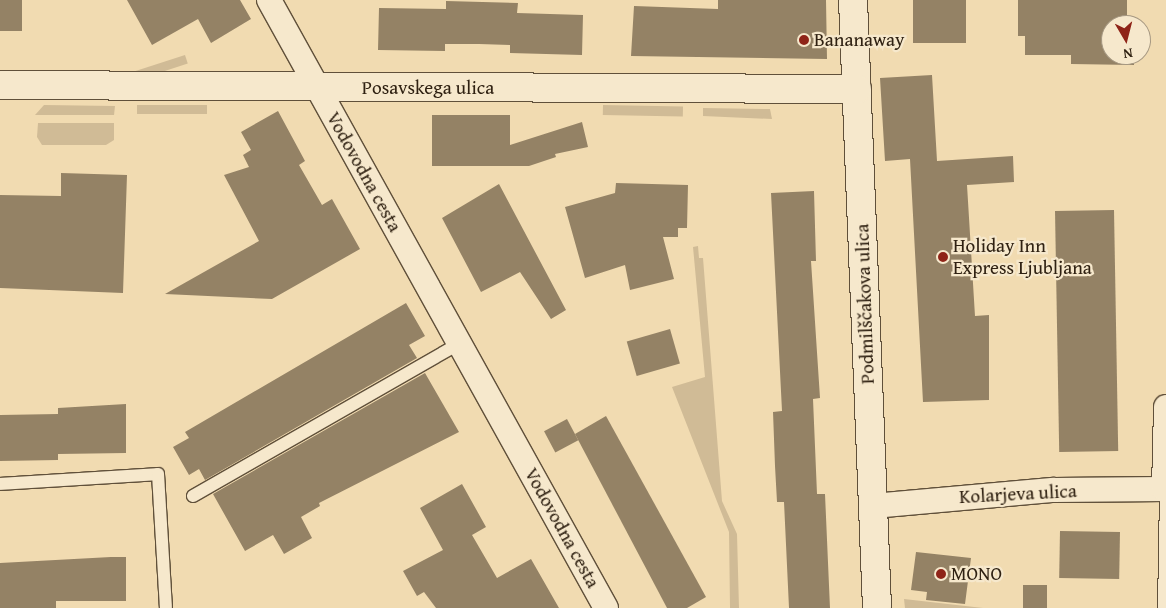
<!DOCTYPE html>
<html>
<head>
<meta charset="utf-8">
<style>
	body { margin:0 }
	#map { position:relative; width:1166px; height:608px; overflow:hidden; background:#f1dbb1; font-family:"Gentium Book Plus",serif }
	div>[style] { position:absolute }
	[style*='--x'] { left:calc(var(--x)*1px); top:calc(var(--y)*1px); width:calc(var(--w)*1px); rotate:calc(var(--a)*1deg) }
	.green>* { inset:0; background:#d0bb96; transform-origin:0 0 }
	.building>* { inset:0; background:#948265; transform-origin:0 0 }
	.roads { filter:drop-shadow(1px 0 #60503a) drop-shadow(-1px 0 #60503a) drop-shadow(0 1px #60503a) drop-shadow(0 -1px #60503a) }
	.lane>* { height:12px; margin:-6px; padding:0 6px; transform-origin:6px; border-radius:6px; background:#f6e8cc }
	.street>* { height:24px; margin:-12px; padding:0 12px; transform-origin:12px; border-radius:12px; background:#f6e8cc }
	.secondary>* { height:28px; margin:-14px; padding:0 14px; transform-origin:14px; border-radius:14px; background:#f6e8cc }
	.dots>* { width:14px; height:14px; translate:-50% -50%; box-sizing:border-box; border:2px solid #f6e8cc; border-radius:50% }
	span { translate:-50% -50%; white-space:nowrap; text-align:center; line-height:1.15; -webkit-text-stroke:4.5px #f6e8cc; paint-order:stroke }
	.poi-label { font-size:19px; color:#2f2112 }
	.left { translate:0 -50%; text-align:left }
	.street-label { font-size:19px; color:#2f2112 }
	.north { position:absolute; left:1101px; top:15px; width:50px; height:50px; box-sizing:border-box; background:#f6e8cc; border:1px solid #a69882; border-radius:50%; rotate:172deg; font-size:14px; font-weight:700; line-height:20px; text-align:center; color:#2f2112 }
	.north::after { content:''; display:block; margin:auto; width:18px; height:22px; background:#8f2418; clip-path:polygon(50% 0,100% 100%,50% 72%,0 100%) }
</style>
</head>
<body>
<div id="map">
	<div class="green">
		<div style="left:185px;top:55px;width:9px;height:82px;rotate:72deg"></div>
		<div style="clip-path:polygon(44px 105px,115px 106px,114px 115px,35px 115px)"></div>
		<div style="left:137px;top:105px;width:70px;height:9px"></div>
		<div style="left:603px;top:105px;width:80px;height:10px;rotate:1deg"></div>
		<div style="clip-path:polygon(703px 108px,770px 109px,772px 119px,703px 116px)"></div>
		<div style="clip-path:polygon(38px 123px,114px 123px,114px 140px,106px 145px,42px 145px,37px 137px)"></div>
		<div style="clip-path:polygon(698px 246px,699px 258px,703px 258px,722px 501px,737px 534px,739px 608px,730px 608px,729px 532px,672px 387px,705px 377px,693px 247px)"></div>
		<div style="clip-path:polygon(904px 599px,983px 608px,905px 608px)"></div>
	</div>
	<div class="building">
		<div style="left:0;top:0;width:22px;height:31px"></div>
		<div style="clip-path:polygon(127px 0,240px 0,251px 19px,211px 43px,198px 19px,152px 45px)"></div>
		<div style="clip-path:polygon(718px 0,826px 0,827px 59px,631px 56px,634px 6px,718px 9px)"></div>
		<div style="left:913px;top:0;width:53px;height:43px"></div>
		<div style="clip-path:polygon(1018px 0,1127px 0,1127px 25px,1111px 25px,1111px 55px,1134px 55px,1134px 65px,1071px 64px,1071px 55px,1025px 55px,1025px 36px,1018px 36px)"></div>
		<div style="clip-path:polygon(446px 1px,518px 3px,517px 13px,583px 15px,582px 55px,510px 53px,510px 45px,479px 44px,445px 44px,445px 51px,378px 50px,379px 8px,446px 9px)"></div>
		<div style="clip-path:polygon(932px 75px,937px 161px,1013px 156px,1014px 182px,967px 185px,975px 316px,989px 315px,989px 400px,923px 402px,910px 159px,885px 161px,880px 78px)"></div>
		<div style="clip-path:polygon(278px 111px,305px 161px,299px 165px,322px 205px,332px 199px,360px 249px,272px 299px,165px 294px,259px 241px,224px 175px,249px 167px,243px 155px,251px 150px,241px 132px)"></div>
		<div style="clip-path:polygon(432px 115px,510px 115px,510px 145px,582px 122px,588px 147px,555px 154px,556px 157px,529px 166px,432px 166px)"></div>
		<div style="clip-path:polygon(61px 173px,127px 175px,123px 293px,0 288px,0 195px,61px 196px)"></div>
		<div style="clip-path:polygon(616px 183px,688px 185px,687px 228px,678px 228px,678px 237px,663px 237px,674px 279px,630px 290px,625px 265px,585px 278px,565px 207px,615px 193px)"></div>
		<div style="clip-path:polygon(499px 184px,566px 310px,551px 319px,520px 272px,481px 292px,442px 218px)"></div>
		<div style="clip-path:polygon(814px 191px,816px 261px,811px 261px,820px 398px,813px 399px,817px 494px,825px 494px,830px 608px,789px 608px,784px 502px,777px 502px,775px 466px,773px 412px,782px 411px,771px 193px)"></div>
		<div style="left:1114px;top:210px;width:241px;height:59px;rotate:89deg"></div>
		<div style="clip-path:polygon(406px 303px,425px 336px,409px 345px,417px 358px,205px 480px,199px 469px,189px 475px,173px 447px,189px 438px,185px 432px)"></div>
		<div style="left:670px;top:329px;width:36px;height:45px;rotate:74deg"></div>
		<div style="clip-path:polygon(425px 373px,459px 432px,319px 503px,320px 506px,301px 517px,312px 538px,284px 554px,273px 535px,245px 551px,213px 494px)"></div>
		<div style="clip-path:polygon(126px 404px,126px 453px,58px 454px,58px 460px,0 461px,0 415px,58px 414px,58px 408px)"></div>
		<div style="clip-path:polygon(606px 416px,706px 597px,687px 608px,667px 608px,575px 434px)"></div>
		<div style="left:567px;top:419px;width:24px;height:26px;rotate:62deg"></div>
		<div style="clip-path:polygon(462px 484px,486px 527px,472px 535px,497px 578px,531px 559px,559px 608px,436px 608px,424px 592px,417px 596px,403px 571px,443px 550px,420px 508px)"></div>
		<div style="left:1060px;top:531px;width:60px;height:47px;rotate:1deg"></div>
		<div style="clip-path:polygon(916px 552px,971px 558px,965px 604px,926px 600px,927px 592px,911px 590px)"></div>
		<div style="clip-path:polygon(111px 557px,126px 557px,126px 601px,56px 601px,56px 608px,0 608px,0 563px)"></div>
		<div style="left:1023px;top:585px;width:24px;height:23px"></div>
	</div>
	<div class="roads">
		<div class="lane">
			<div style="--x:0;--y:484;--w:158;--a:-3.6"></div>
			<div style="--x:158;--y:474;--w:134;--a:86.6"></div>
			<div style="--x:193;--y:496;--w:308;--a:-29.8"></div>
			<div style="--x:1164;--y:608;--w:119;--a:-89"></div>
		</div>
		<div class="street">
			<div style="--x:269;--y:0;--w:695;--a:61"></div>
			<div style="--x:873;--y:506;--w:182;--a:-5.1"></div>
			<div style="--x:1054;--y:490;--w:110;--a:-0.5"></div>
			<div style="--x:1164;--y:489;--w:82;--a:-88.6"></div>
		</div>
		<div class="secondary">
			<div style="--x:853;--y:0;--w:608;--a:87.74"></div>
			<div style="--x:0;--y:85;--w:857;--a:0.27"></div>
		</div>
	</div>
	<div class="dots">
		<div style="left:804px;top:40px;background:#8f2418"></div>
		<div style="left:943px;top:257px;background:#8f2418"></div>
		<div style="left:941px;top:574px;background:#8f2418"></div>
	</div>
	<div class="poi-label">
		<span class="left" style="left:814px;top:40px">Bananaway</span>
		<span class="left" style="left:953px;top:257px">Holiday Inn<br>Express Ljubljana</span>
		<span class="left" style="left:951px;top:574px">MONO</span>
	</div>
	<div class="street-label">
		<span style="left:428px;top:88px">Posavskega ulica</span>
		<span style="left:364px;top:172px;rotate:61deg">Vodovodna cesta</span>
		<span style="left:865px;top:304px;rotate:-92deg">Podmilščakova ulica</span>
		<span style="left:1018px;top:494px;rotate:-3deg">Kolarjeva ulica</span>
		<span style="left:562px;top:528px;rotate:61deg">Vodovodna cesta</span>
	</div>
	<div class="north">N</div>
</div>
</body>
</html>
